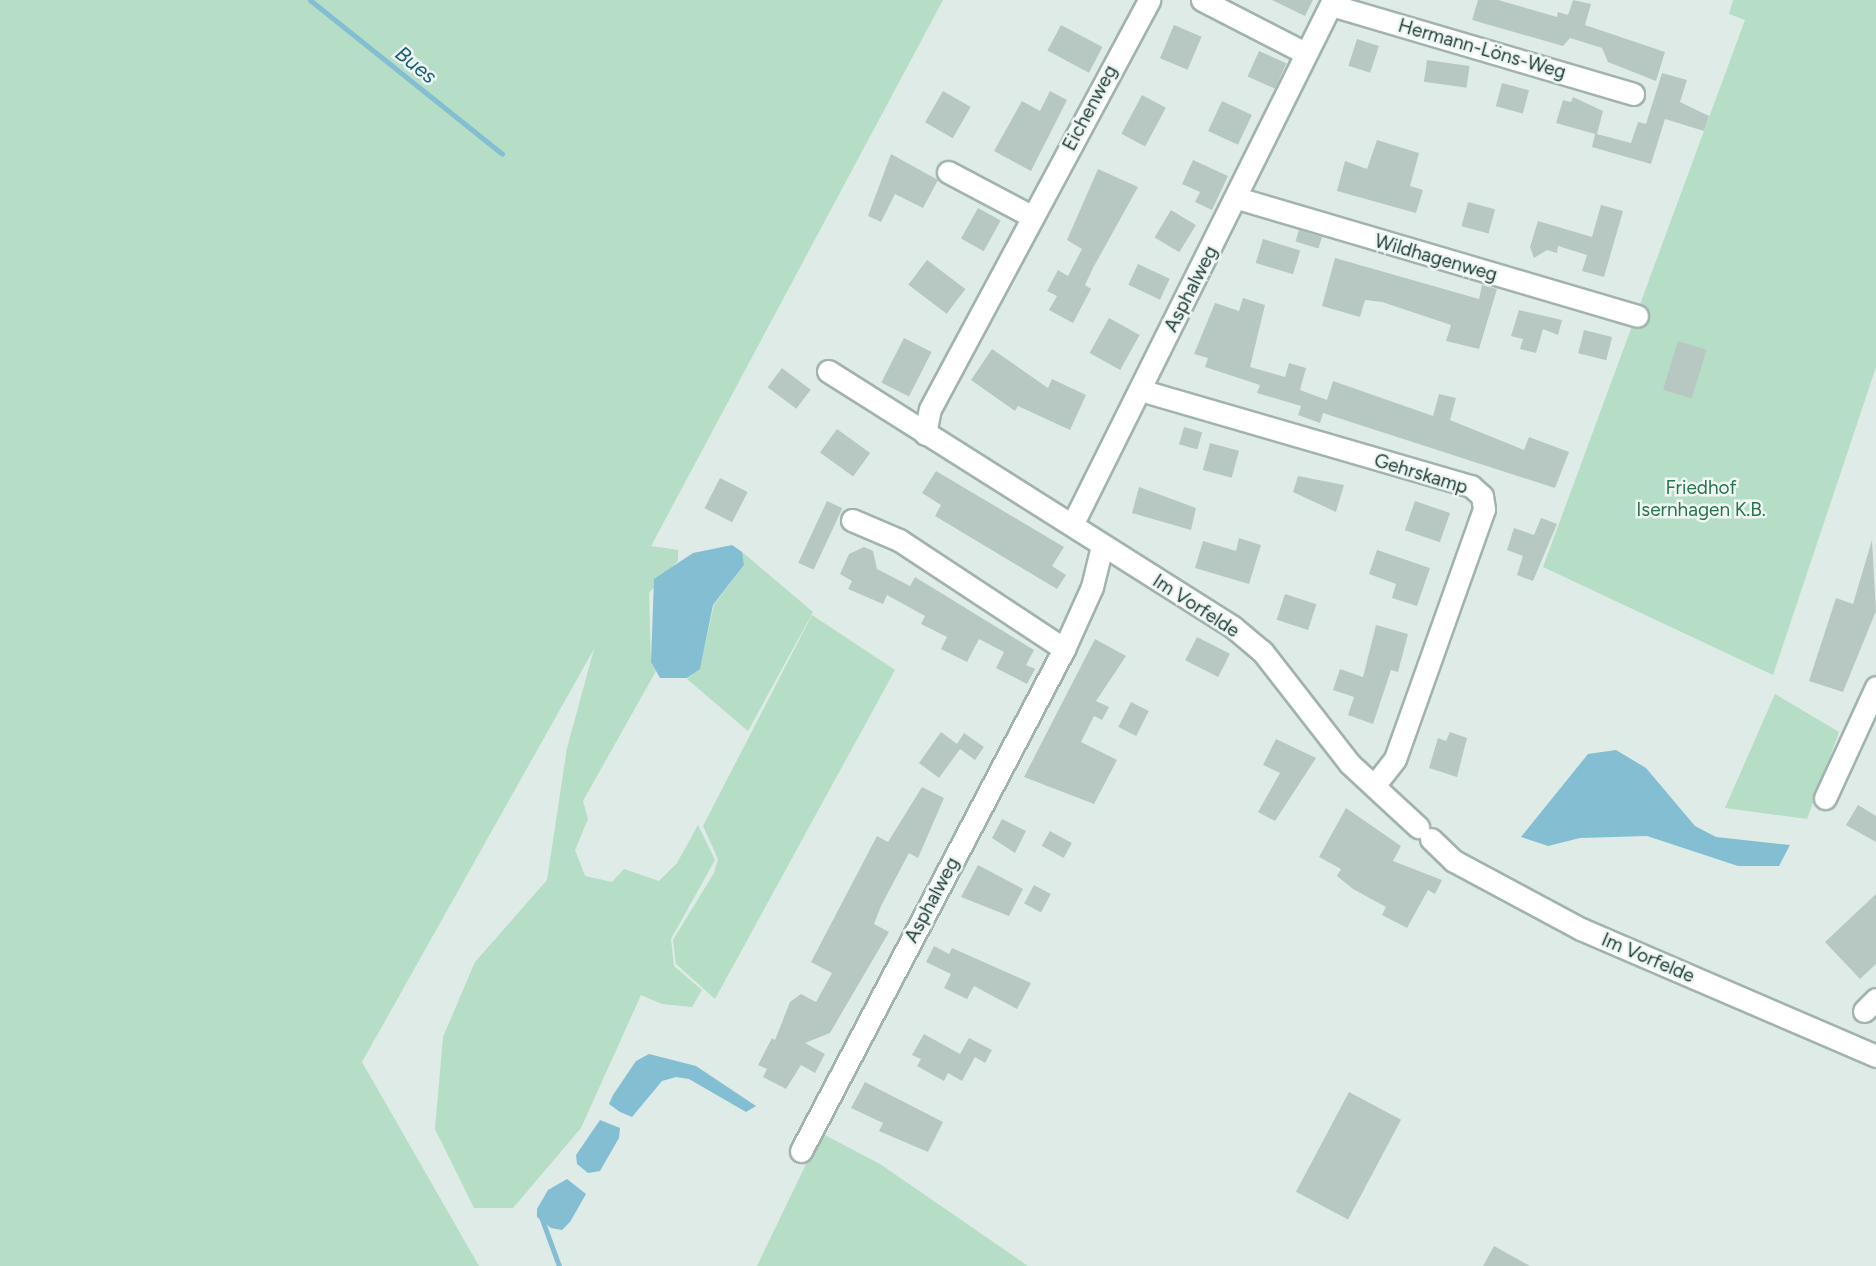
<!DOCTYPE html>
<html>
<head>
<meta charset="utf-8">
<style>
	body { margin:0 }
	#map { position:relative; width:1876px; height:1266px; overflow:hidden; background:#dfebe7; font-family:Figtree,sans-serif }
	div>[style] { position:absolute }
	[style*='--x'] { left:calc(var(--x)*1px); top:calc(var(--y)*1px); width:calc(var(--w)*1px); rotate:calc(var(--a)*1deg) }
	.green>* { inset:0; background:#b6ddc5 }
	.water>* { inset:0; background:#84bed3 }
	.stream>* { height:5px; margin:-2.5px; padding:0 2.5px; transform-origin:2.5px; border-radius:2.5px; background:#84bed3 }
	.building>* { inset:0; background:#b7c8c3; transform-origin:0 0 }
	.roads { filter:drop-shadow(2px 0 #a2b3af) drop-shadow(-2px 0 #a2b3af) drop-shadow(0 2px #a2b3af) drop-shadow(0 -2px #a2b3af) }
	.minor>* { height:21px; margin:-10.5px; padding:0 10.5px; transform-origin:10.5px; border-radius:10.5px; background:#fff }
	span { translate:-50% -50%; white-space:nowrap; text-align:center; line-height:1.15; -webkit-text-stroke:5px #eff7f4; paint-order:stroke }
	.street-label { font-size:19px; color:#1f3b37 }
	.park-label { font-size:19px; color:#28734d }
	.water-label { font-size:21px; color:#185e79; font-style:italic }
</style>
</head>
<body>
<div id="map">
	<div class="green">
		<div style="clip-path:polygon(0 0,943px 0,651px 546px,678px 550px,678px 561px,649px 593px,651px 662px,656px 671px,583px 801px,588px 819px,575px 850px,585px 876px,612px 882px,624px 869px,659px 881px,677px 863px,698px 825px,715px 860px,671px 939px,674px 966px,702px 990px,692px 1007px,662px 1004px,641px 995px,581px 1128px,513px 1208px,474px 1208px,435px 1129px,443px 1037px,475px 962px,547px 880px,567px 748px,594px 649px,362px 1062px,479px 1266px,0 1266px)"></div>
		<div style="clip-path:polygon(1733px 0,1876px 0,1876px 367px,1773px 675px,1543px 567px,1745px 20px,1729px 14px)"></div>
		<div style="clip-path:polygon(741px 551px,813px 612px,748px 731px,687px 679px,700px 668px,714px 605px,744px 565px)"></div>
		<div style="clip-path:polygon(812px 615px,895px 670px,715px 999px,676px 964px,673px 940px,714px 873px,718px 859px,703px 826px)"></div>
		<div style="clip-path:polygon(1775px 694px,1839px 732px,1807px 819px,1725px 808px)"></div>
		<div style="clip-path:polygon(821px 1133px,880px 1164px,1028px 1266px,757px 1266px)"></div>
	</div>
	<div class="water">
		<div style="clip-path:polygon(732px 545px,742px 552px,744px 565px,713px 605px,700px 669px,687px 678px,660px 678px,651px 662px,654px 579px,693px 553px)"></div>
		<div style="clip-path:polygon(1616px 750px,1646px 768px,1695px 826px,1716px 837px,1790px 845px,1779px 866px,1738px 866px,1647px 836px,1580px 838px,1548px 846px,1521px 837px,1588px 754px)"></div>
		<div style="clip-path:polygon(649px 1054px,696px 1066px,756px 1106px,746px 1112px,689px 1079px,676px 1077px,662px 1081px,632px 1117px,620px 1112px,609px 1104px,613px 1095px,636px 1061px)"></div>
		<div style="clip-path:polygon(600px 1120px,620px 1128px,619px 1138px,600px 1171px,588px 1173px,577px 1164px,576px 1155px)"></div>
		<div style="clip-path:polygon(567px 1179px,586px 1194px,570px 1222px,562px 1230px,551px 1228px,537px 1217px,537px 1209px,548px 1190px)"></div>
	</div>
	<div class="stream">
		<div style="--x:310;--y:0;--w:246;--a:38.7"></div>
		<div style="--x:540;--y:1214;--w:55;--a:69.9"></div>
	</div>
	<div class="building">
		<div style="clip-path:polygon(1272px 0,1313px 0,1305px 16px)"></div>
		<div style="clip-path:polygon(1478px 0,1498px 0,1557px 17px,1558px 12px,1568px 15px,1573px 0,1591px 4px,1585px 25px,1665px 52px,1656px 81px,1608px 62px,1602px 48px,1570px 38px,1563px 46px,1472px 20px)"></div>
		<div style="left:1061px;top:25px;width:47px;height:29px;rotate:28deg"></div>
		<div style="left:1174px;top:25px;width:30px;height:36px;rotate:23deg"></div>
		<div style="left:1357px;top:39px;width:23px;height:28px;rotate:18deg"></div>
		<div style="left:1259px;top:51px;width:30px;height:28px;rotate:24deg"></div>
		<div style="left:1427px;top:60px;width:43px;height:22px;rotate:8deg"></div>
		<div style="clip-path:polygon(1662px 73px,1687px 80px,1680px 102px,1709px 116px,1704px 131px,1665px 119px,1651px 164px,1592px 147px,1595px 134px,1556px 123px,1563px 100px,1571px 102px,1573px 97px,1603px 111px,1597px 134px,1631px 143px,1638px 122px,1646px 124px)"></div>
		<div style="left:1502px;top:83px;width:28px;height:24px;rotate:15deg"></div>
		<div style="left:943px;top:91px;width:32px;height:36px;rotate:30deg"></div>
		<div style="clip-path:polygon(1050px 91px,1067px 100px,1031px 171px,994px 151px,1022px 101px,1040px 111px)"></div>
		<div style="left:1142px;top:95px;width:27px;height:44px;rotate:28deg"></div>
		<div style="left:1222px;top:101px;width:33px;height:33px;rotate:25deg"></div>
		<div style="clip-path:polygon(1377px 140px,1419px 153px,1410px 186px,1423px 190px,1416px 213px,1337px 191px,1345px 161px,1367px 169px)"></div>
		<div style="clip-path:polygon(891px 154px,938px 180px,923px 208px,895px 194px,881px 222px,868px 216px)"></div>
		<div style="clip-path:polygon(1193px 160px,1228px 176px,1212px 210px,1195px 202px,1200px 192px,1182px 184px)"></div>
		<div style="clip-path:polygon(1098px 169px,1138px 187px,1093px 268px,1085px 285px,1091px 289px,1073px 323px,1049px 310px,1057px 296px,1047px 291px,1058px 270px,1068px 276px,1082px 249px,1067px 240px)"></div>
		<div style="left:1468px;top:202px;width:28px;height:25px;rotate:15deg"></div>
		<div style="clip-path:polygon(1601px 205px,1623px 211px,1604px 277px,1582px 271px,1587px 255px,1558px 246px,1557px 253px,1547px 250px,1534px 258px,1530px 247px,1538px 221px,1592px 237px)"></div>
		<div style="left:978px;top:208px;width:26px;height:35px;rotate:29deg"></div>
		<div style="left:1171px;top:210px;width:29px;height:32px;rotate:31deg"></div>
		<div style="left:1299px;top:230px;width:24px;height:12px;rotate:17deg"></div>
		<div style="left:1263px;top:239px;width:39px;height:25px;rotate:17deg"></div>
		<div style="clip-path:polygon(1335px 258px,1479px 299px,1482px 285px,1497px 289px,1479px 349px,1446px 341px,1451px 325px,1382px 302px,1365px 300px,1360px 317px,1322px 306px)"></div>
		<div style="left:927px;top:260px;width:48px;height:31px;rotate:37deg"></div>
		<div style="left:1138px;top:264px;width:35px;height:23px;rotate:25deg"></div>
		<div style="clip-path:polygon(1243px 298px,1265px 305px,1250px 367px,1285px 377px,1289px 363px,1306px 368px,1300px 390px,1327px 400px,1333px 381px,1433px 416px,1439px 394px,1456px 398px,1450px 420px,1524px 450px,1529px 437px,1569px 452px,1555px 488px,1323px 413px,1320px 423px,1298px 415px,1301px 406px,1257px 393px,1260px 385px,1205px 367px,1208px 358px,1194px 354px,1215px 303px,1239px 311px)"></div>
		<div style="clip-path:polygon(1519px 310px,1562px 320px,1558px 335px,1543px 329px,1536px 353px,1520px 349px,1523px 339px,1511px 336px)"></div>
		<div style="left:1109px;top:318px;width:35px;height:40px;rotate:29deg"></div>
		<div style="left:1584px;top:330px;width:29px;height:24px;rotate:14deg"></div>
		<div style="left:904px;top:338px;width:31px;height:50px;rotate:27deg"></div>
		<div style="left:1678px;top:341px;width:30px;height:51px;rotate:17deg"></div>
		<div style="clip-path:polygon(992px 349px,1048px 388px,1052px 379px,1086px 395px,1070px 430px,1018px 406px,1015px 411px,971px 380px)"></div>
		<div style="left:782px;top:368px;width:36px;height:24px;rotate:37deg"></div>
		<div style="left:1184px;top:427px;width:19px;height:18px;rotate:16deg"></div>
		<div style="left:837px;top:429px;width:41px;height:29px;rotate:36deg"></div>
		<div style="left:1210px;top:443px;width:30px;height:28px;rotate:15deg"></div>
		<div style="clip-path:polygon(936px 471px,1064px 547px,1052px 566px,1066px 575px,1057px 589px,935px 516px,941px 505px,922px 493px)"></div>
		<div style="clip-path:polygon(1298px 476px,1344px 485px,1336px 512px,1293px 492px)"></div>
		<div style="left:720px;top:478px;width:31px;height:34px;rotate:27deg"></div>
		<div style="clip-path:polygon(1139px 487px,1196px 508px,1191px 530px,1132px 513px)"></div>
		<div style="left:827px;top:501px;width:17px;height:68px;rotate:25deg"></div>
		<div style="left:1415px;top:501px;width:37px;height:31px;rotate:19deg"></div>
		<div style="clip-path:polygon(1541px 518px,1557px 524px,1533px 581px,1517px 575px,1523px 556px,1507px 550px,1514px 528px,1534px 535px)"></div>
		<div style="clip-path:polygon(1239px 538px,1261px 545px,1249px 584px,1195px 568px,1203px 541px,1236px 551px)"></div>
		<div style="clip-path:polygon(1872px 540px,1876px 611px,1843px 692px,1809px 681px,1836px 598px,1853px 604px)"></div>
		<div style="clip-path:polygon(864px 547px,873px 551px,877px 569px,910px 586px,915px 577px,1034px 650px,1026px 665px,1035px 669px,1027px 684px,996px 668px,1004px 652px,979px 639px,967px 662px,941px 649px,947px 637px,921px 624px,925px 616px,887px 595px,883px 604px,848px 589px,852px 581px,840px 574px,849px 554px)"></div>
		<div style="clip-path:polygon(1377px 550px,1430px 568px,1417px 606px,1392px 598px,1396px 584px,1369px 574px)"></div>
		<div style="left:1285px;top:594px;width:33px;height:27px;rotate:18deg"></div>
		<div style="clip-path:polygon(1376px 625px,1408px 634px,1398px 672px,1391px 670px,1373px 724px,1348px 715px,1354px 697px,1333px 690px,1340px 669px,1363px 677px)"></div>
		<div style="left:1197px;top:637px;width:37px;height:26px;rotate:27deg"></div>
		<div style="clip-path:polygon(1095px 639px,1126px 656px,1096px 701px,1109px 707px,1102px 720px,1094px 716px,1081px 742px,1117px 760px,1094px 804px,1024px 777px)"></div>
		<div style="left:1131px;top:702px;width:20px;height:28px;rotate:27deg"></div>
		<div style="clip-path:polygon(941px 732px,957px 744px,964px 733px,984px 747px,975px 760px,960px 749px,939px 778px,919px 763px)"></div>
		<div style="clip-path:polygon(1450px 732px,1467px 738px,1457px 777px,1429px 768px,1438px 738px,1446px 741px)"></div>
		<div style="clip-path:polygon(1276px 739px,1316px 758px,1275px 821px,1258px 812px,1280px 773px,1263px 765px)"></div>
		<div style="clip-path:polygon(922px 787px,944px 798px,918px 858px,909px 853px,881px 906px,874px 924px,889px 932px,830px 1033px,805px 1043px,825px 1054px,815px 1073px,801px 1065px,786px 1089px,763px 1077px,767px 1069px,758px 1065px,772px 1038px,775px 1040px,790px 1002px,801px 994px,816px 1002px,832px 973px,811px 962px,877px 836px,888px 842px)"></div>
		<div style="clip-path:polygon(1858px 805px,1876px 816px,1876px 842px,1846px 825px)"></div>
		<div style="clip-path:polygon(1346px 808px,1401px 846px,1393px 861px,1442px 880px,1435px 894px,1428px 890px,1407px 928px,1382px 915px,1386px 907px,1353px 889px,1337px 876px,1341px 869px,1319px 857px)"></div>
		<div style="clip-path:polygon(1002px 819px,1026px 831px,1015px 853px,992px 838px)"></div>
		<div style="left:1050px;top:831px;width:25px;height:17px;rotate:29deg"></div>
		<div style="clip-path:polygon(978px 865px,1023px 889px,1009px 916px,961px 897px)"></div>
		<div style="left:1034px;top:885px;width:19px;height:21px;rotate:28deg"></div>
		<div style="clip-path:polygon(1876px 894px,1876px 964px,1860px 979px,1825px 942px)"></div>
		<div style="clip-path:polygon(934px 946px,949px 954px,952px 948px,1031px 983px,1017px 1009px,974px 986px,967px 999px,944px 988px,951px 974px,926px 962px)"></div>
		<div style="clip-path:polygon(924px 1034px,960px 1054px,969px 1038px,992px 1050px,985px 1063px,975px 1057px,962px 1081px,948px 1073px,944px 1081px,917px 1066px,921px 1059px,912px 1055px)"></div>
		<div style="clip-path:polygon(865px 1082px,943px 1122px,928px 1152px,879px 1131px,883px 1123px,851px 1108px)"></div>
		<div style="left:1349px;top:1092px;width:59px;height:113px;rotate:28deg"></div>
		<div style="clip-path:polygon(1494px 1246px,1530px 1266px,1483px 1266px)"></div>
	</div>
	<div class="roads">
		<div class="minor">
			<div style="--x:1202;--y:0;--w:116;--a:27.2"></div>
			<div style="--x:1331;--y:5;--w:315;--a:16.4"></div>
			<div style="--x:948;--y:172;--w:96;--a:27.9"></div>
			<div style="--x:1237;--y:198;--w:417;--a:16.4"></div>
			<div style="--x:828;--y:371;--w:479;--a:32.3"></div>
			<div style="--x:1233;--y:627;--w:38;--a:40"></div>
			<div style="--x:1262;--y:651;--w:143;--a:52.1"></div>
			<div style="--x:1350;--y:764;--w:93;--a:42.8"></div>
			<div style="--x:1140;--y:390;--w:345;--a:16.2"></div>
			<div style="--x:1471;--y:486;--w:15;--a:42"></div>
			<div style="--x:1482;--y:496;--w:13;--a:81"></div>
			<div style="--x:1484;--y:509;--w:265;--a:109.6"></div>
			<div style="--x:1395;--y:759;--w:34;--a:128"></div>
			<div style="--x:925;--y:434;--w:25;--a:-79"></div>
			<div style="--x:930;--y:409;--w:464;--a:-61.8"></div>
			<div style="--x:852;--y:520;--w:51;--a:23.1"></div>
			<div style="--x:899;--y:540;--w:198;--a:33.4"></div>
			<div style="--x:1073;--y:523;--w:584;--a:-63.57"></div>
			<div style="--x:1825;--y:798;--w:122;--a:-65.3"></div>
			<div style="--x:1431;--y:839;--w:32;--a:44"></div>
			<div style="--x:1454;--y:861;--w:144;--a:28.2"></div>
			<div style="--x:1581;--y:929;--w:321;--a:23.3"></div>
			<div style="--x:1864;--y:1011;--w:17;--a:-45"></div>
			<div style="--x:801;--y:1151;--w:567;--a:-62.35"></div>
			<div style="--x:1064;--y:649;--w:68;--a:-65.7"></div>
			<div style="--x:1092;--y:587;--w:42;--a:-76.3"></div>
		</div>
	</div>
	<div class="street-label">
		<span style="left:1482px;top:49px;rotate:16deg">Hermann-Löns-Weg</span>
		<span style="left:1090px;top:108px;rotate:-62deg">Eichenweg</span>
		<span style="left:1436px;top:258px;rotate:16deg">Wildhagenweg</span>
		<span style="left:1191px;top:289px;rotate:-63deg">Asphalweg</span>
		<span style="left:1421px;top:474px;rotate:17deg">Gehrskamp</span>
		<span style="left:1196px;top:606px;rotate:33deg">Im Vorfelde</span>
		<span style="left:932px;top:900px;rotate:-62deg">Asphalweg</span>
		<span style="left:1648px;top:958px;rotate:23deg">Im Vorfelde</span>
	</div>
	<div class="park-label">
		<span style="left:1701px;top:499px">Friedhof<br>Isernhagen K.B.</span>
	</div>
	<div class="water-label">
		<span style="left:416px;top:65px;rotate:39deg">Bues</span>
	</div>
</div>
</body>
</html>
